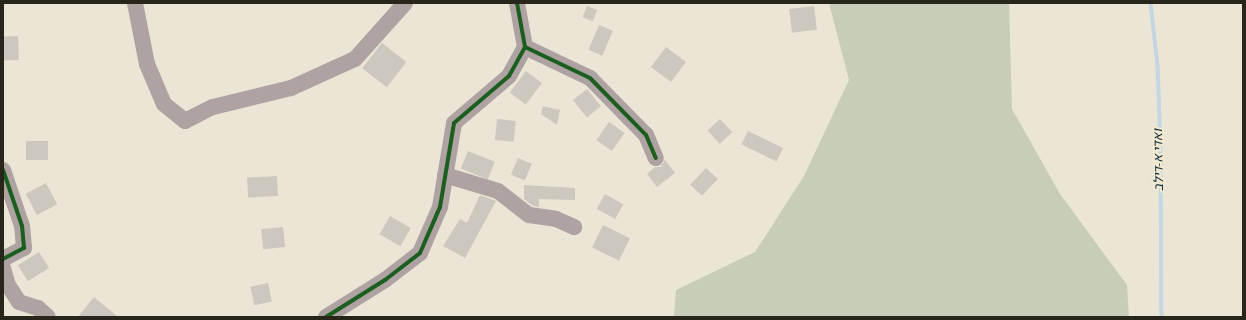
<!DOCTYPE html>
<html>
<head>
<meta charset="utf-8">
<style>
	body { margin:0 }
	#map { position:relative; width:1246px; height:320px; overflow:hidden; background:#ebe5d6; font-family:"Source Sans 3",Heebo,sans-serif }
	div>[style] { position:absolute }
	[style*='--x'] { left:calc(var(--x)*1px); top:calc(var(--y)*1px); width:calc(var(--w)*1px); rotate:calc(var(--a)*1deg) }
	.forest>* { inset:0; background:#c7cdb8 }
	.stream>* { height:3.5px; margin:-1.75px; padding:0 1.75px; transform-origin:1.75px; border-radius:1.75px; background:#c4d6df }
	.building>* { inset:0; background:#cdc8bd; transform-origin:0 0 }
	.minor>* { height:16px; margin:-8px; padding:0 8px; transform-origin:8px; border-radius:8px; background:#aea3a2 }
	.cycleway>* { height:4px; margin:-2px; padding:0 2px; transform-origin:2px; border-radius:2px; background:#1b5e20 }
	span { translate:-50% -50%; white-space:nowrap; text-align:center; line-height:1.15; -webkit-text-stroke:4px #f3e9ce; paint-order:stroke }
	.water-label { font-size:13px; color:#062c42; font-style:italic }
	.frame { position:absolute; inset:0; border:4px solid #28251b; pointer-events:none }
</style>
</head>
<body>
<div id="map">
	<div class="forest">
		<div style="clip-path:polygon(829px 3px,1009px 3px,1012px 109px,1060px 194px,1127px 285px,1129px 317px,674px 317px,676px 290px,755px 252px,804px 176px,849px 80px)"></div>
	</div>
	<div class="stream">
		<div style="--x:1151;--y:3;--w:62;--a:83.6"></div>
		<div style="--x:1158;--y:65;--w:82;--a:87.9"></div>
		<div style="--x:1161;--y:147;--w:170;--a:89.7"></div>
	</div>
	<div class="building">
		<div style="left:587px;top:6px;width:11px;height:12px;rotate:22deg"></div>
		<div style="left:814px;top:6px;width:24px;height:25px;rotate:83deg"></div>
		<div style="left:599px;top:25px;width:15px;height:27px;rotate:23deg"></div>
		<div style="left:18px;top:36px;width:24px;height:15px;rotate:88deg"></div>
		<div style="left:382px;top:43px;width:31px;height:32px;rotate:38deg"></div>
		<div style="left:666px;top:47px;width:25px;height:25px;rotate:37deg"></div>
		<div style="left:526px;top:71px;width:20px;height:27px;rotate:37deg"></div>
		<div style="left:587px;top:89px;width:22px;height:18px;rotate:51deg"></div>
		<div style="clip-path:polygon(543px 106px,560px 110px,557px 125px,541px 114px)"></div>
		<div style="left:497px;top:119px;width:19px;height:21px;rotate:6deg"></div>
		<div style="left:720px;top:119px;width:18px;height:17px;rotate:47deg"></div>
		<div style="left:609px;top:122px;width:19px;height:22px;rotate:35deg"></div>
		<div style="left:748px;top:131px;width:39px;height:15px;rotate:26deg"></div>
		<div style="left:26px;top:141px;width:22px;height:19px"></div>
		<div style="left:468px;top:151px;width:29px;height:19px;rotate:22deg"></div>
		<div style="left:518px;top:158px;width:15px;height:18px;rotate:23deg"></div>
		<div style="clip-path:polygon(665px 160px,675px 173px,657px 187px,647px 174px,655px 167px,660px 167px)"></div>
		<div style="left:706px;top:168px;width:16px;height:23px;rotate:43deg"></div>
		<div style="left:277px;top:176px;width:20px;height:30px;rotate:87deg"></div>
		<div style="left:46px;top:183px;width:24px;height:23px;rotate:62deg"></div>
		<div style="clip-path:polygon(524px 185px,575px 188px,575px 200px,539px 199px,539px 207px,533px 206px,524px 199px)"></div>
		<div style="left:605px;top:194px;width:21px;height:17px;rotate:29deg"></div>
		<div style="clip-path:polygon(480px 195px,496px 201px,465px 258px,443px 246px,460px 219px,467px 223px)"></div>
		<div style="left:390px;top:216px;width:24px;height:21px;rotate:30deg"></div>
		<div style="left:603px;top:225px;width:30px;height:25px;rotate:26deg"></div>
		<div style="left:283px;top:227px;width:20px;height:22px;rotate:84deg"></div>
		<div style="left:39px;top:252px;width:19px;height:25px;rotate:58deg"></div>
		<div style="left:268px;top:283px;width:19px;height:18px;rotate:78deg"></div>
		<div style="clip-path:polygon(94px 297px,118px 317px,78px 317px)"></div>
	</div>
	<div class="minor">
		<div style="--x:135;--y:3;--w:62;--a:78.9"></div>
		<div style="--x:147;--y:64;--w:43;--a:67"></div>
		<div style="--x:164;--y:104;--w:27;--a:39"></div>
		<div style="--x:185;--y:121;--w:31;--a:-27"></div>
		<div style="--x:213;--y:107;--w:80;--a:-13.7"></div>
		<div style="--x:291;--y:88;--w:70;--a:-24.4"></div>
		<div style="--x:355;--y:59;--w:75;--a:-48.2"></div>
		<div style="--x:525;--y:47;--w:72;--a:25.5"></div>
		<div style="--x:590;--y:78;--w:80;--a:45.5"></div>
		<div style="--x:646;--y:135;--w:25;--a:67"></div>
		<div style="--x:445;--y:175;--w:55;--a:16.8"></div>
		<div style="--x:498;--y:191;--w:39;--a:38"></div>
		<div style="--x:529;--y:215;--w:27;--a:8"></div>
		<div style="--x:556;--y:219;--w:20;--a:24"></div>
		<div style="--x:3;--y:259;--w:24;--a:-28"></div>
		<div style="--x:24;--y:248;--w:22;--a:-95"></div>
		<div style="--x:22;--y:226;--w:59;--a:-108.7"></div>
		<div style="--x:3;--y:268;--w:18;--a:74"></div>
		<div style="--x:8;--y:285;--w:20;--a:57"></div>
		<div style="--x:19;--y:302;--w:20;--a:18"></div>
		<div style="--x:38;--y:308;--w:13;--a:42"></div>
		<div style="--x:326;--y:317;--w:70;--a:-32.1"></div>
		<div style="--x:385;--y:280;--w:44;--a:-37.6"></div>
		<div style="--x:420;--y:253;--w:50;--a:-66.5"></div>
		<div style="--x:440;--y:207;--w:85;--a:-80.5"></div>
		<div style="--x:454;--y:123;--w:72;--a:-40.5"></div>
		<div style="--x:509;--y:76;--w:33;--a:-61"></div>
		<div style="--x:525;--y:47;--w:45;--a:-100.3"></div>
	</div>
	<div class="cycleway">
		<div style="--x:525;--y:47;--w:72;--a:25.5"></div>
		<div style="--x:590;--y:78;--w:80;--a:45.5"></div>
		<div style="--x:646;--y:135;--w:25;--a:67"></div>
		<div style="--x:3;--y:259;--w:24;--a:-28"></div>
		<div style="--x:24;--y:248;--w:22;--a:-95"></div>
		<div style="--x:22;--y:226;--w:59;--a:-108.7"></div>
		<div style="--x:326;--y:317;--w:70;--a:-32.1"></div>
		<div style="--x:385;--y:280;--w:44;--a:-37.6"></div>
		<div style="--x:420;--y:253;--w:50;--a:-66.5"></div>
		<div style="--x:440;--y:207;--w:85;--a:-80.5"></div>
		<div style="--x:454;--y:123;--w:72;--a:-40.5"></div>
		<div style="--x:509;--y:76;--w:33;--a:-61"></div>
		<div style="--x:525;--y:47;--w:45;--a:-100.3"></div>
	</div>
	<div class="water-label">
		<span style="left:1159px;top:160px;rotate:-91deg">ואדי א-דילב</span>
	</div>
	<div class="frame"></div>
</div>
</body>
</html>
